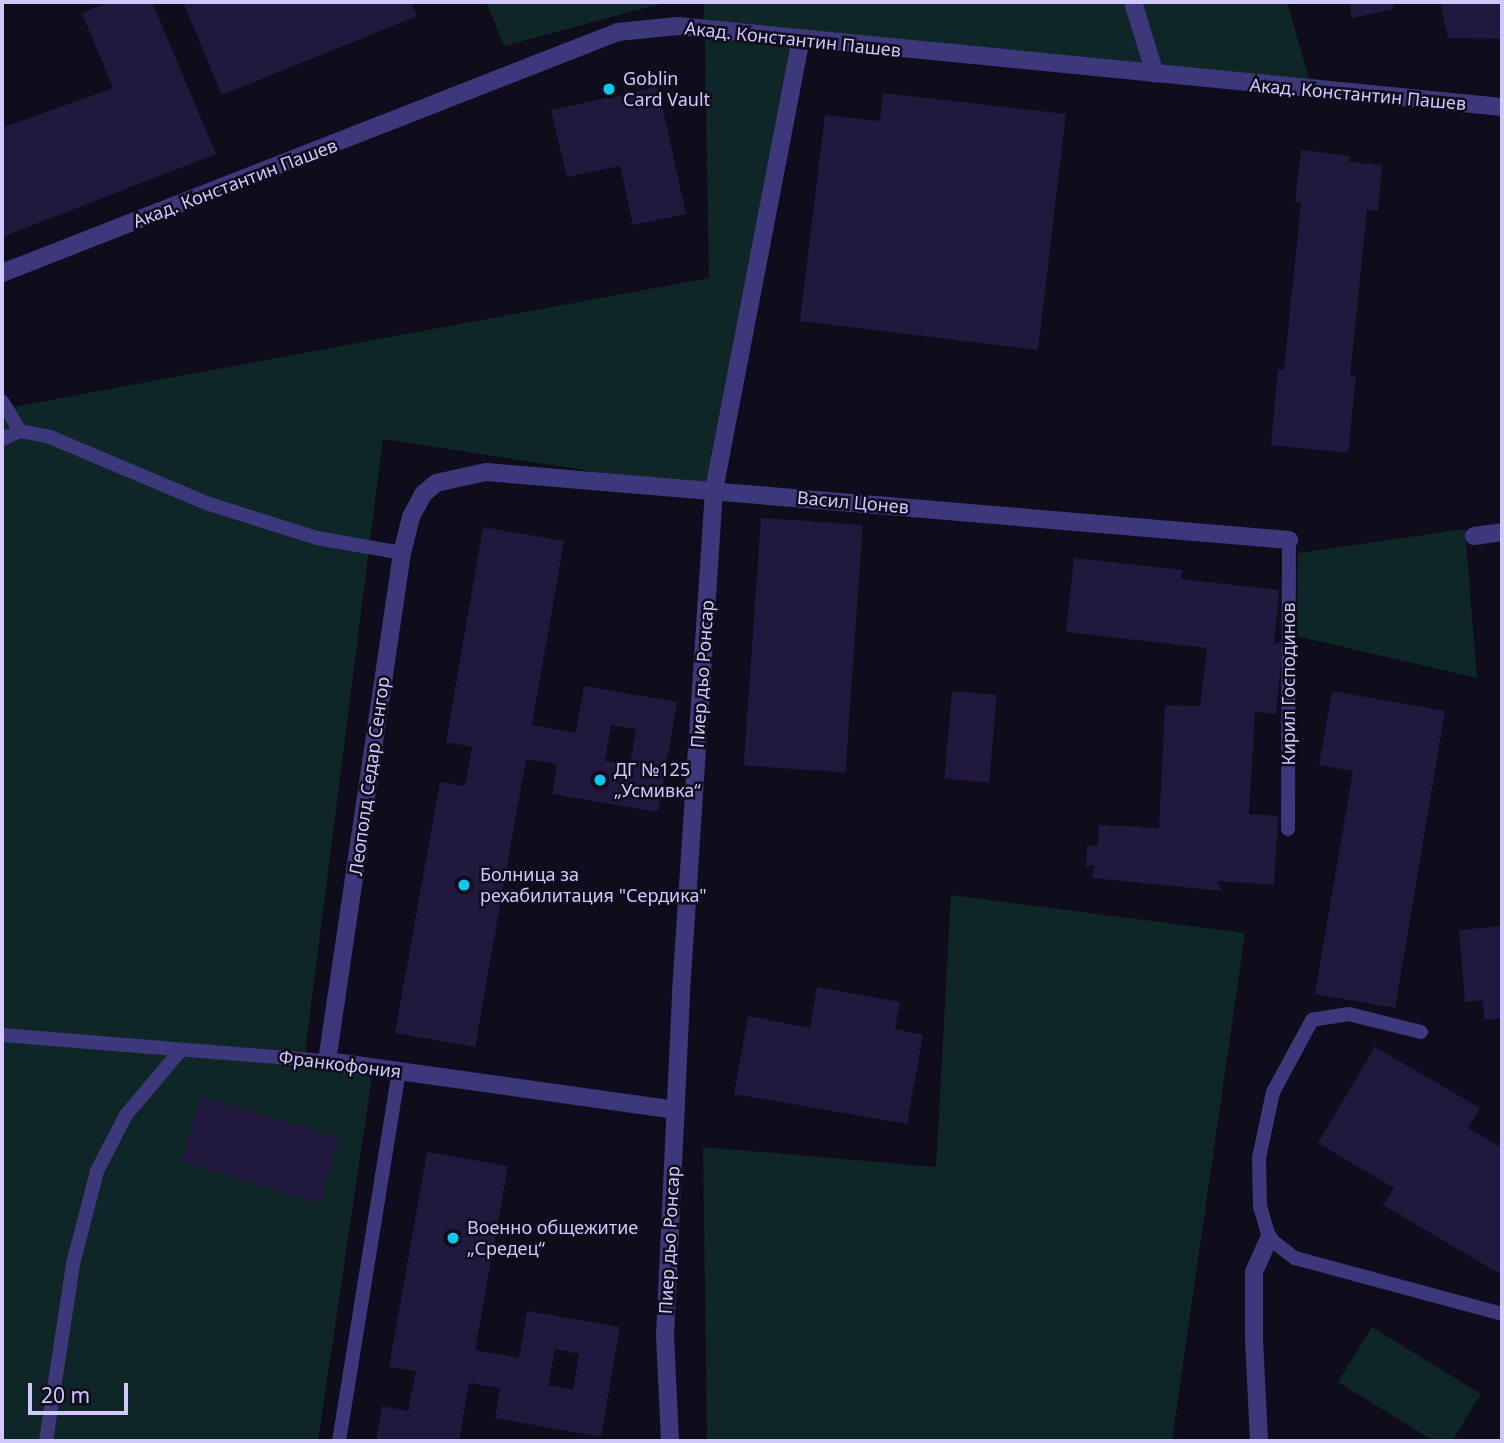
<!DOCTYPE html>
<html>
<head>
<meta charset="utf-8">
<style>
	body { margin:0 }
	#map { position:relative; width:1504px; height:1443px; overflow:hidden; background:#0f0c1c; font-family:"Noto Sans",sans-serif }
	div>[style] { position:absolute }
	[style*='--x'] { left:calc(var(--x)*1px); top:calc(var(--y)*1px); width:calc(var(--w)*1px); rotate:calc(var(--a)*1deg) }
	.green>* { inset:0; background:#0f2626 }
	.building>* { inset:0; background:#21183d; transform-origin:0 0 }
	.service>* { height:14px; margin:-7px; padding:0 7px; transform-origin:7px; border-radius:7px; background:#3d377b }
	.minor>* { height:18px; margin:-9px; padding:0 9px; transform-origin:9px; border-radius:9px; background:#3d377b }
	.dots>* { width:19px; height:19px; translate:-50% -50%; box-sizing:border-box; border:4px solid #0f0c1c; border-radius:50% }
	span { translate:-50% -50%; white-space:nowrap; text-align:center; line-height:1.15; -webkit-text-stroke:5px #0f0c1c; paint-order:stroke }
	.street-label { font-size:18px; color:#d0c8fe }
	.poi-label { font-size:18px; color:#d0c8fe }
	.left { translate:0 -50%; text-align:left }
	.frame { position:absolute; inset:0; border:4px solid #d0c8fe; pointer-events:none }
	.scale { position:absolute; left:28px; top:1383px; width:100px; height:32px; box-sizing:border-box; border:4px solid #d0c8fe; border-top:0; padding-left:9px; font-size:21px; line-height:24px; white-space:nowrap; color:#d0c8fe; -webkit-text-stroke:5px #0f0c1c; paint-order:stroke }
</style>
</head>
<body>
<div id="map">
	<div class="green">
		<div style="clip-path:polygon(486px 2px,667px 2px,504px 46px)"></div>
		<div style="clip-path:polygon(704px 2px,1287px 2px,1312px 89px,801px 40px,714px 490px,383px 439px,305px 1053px,374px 1063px,318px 1441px,2px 1441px,2px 409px,709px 278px)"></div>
		<div style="clip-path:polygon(1465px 529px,1477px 678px,1296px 636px,1298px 553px)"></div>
		<div style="clip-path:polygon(951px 895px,1245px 933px,1172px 1441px,707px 1441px,703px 1147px,936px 1167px)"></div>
		<div style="clip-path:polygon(1372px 1327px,1481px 1394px,1452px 1441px,1434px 1441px,1338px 1382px)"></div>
	</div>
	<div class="building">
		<div style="clip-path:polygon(108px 2px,152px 2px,216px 154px,2px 237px,2px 128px,113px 88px,82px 13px)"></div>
		<div style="clip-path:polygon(183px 2px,411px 2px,417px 16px,222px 95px)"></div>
		<div style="clip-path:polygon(1349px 2px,1392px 2px,1394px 9px,1352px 18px)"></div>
		<div style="clip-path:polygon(1440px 2px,1502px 2px,1502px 39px,1448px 38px)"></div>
		<div style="clip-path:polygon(658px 87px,686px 214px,633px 225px,620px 166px,567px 177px,551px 110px)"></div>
		<div style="clip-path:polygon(883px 93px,1066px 114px,1038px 350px,800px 321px,825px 115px,880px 121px)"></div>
		<div style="clip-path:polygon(1301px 150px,1350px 156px,1349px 162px,1382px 165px,1378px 211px,1367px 210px,1350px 377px,1356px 377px,1348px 453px,1271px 445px,1278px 369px,1284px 370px,1301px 203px,1295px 202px)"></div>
		<div style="left:761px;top:518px;width:102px;height:248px;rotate:4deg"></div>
		<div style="clip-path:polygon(evenodd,483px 527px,564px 541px,532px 725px,576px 733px,584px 686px,677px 702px,658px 812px,552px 794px,557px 764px,526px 759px,475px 1047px,395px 1033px,440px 782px,465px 786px,472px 747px,446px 742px,483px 527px,611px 725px,636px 729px,630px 765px,605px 761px,611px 725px)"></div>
		<div style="clip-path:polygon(1074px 558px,1182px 570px,1181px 579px,1279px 590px,1274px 644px,1283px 641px,1276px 714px,1255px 712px,1249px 814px,1278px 816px,1274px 885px,1217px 881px,1222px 891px,1092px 878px,1094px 865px,1086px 867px,1087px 845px,1098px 846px,1099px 825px,1159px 828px,1165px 705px,1200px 706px,1207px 648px,1066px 632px)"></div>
		<div style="left:952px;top:691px;width:45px;height:88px;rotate:5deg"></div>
		<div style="clip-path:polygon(1332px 691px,1445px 711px,1395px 1008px,1315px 994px,1353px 771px,1319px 765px)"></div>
		<div style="clip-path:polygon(1502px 926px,1502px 1018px,1484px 1020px,1483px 1000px,1465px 1002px,1459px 930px)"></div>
		<div style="clip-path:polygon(817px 987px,900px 1002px,895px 1029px,923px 1035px,907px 1124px,734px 1094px,748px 1016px,810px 1028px)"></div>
		<div style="clip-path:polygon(1375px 1047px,1480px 1108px,1468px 1128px,1502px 1148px,1502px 1275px,1383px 1205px,1394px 1188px,1318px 1143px)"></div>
		<div style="left:201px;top:1096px;width:145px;height:68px;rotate:17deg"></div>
		<div style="clip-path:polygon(evenodd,427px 1152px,508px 1166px,475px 1350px,519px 1358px,527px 1311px,620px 1327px,601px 1437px,495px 1418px,500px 1388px,469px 1383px,459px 1441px,376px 1441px,382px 1406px,408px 1411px,416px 1371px,389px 1367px,427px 1152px,555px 1349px,579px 1354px,573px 1390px,548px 1385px,555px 1349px)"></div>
	</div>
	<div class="service">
		<div style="--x:2;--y:401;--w:35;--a:59"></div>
		<div style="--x:2;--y:439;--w:20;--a:-24"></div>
		<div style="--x:20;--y:431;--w:31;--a:11"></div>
		<div style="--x:50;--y:437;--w:169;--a:22.9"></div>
		<div style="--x:206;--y:503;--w:116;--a:17.5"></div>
		<div style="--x:317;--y:538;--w:86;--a:10"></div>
		<div style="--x:1288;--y:829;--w:289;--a:-89.8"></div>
		<div style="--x:1421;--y:1032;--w:74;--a:-166"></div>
		<div style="--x:1349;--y:1014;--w:37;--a:171"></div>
		<div style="--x:1312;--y:1020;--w:82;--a:118.4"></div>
		<div style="--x:1273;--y:1092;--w:67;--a:102"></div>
		<div style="--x:1259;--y:1158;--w:48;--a:88.8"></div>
		<div style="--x:1260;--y:1206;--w:33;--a:74"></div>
		<div style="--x:1269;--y:1238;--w:33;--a:38"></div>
		<div style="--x:1295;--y:1258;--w:214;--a:15.1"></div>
		<div style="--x:2;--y:1035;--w:326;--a:4.6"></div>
		<div style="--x:46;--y:1441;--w:179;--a:-81.3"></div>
		<div style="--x:73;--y:1264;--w:96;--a:-75.5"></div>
		<div style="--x:97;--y:1171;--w:63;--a:-62.6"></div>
		<div style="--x:126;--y:1115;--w:85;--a:-49.8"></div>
		<div style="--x:339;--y:1441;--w:375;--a:-80.8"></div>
	</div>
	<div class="minor">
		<div style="--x:1133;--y:2;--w:75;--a:73"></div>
		<div style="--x:2;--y:273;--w:661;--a:-21.37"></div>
		<div style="--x:618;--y:32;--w:60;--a:-5.7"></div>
		<div style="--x:678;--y:26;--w:828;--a:5.61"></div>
		<div style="--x:1474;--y:536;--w:28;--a:-8"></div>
		<div style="--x:676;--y:1110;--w:352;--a:-172"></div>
		<div style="--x:327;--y:1061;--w:514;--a:-81.6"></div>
		<div style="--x:402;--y:553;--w:37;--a:-76"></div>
		<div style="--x:411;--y:517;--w:26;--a:-62"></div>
		<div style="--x:423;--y:494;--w:17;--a:-40"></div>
		<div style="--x:436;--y:483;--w:51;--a:-12.4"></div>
		<div style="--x:486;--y:472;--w:806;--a:4.84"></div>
		<div style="--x:670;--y:1441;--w:106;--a:-92.7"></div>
		<div style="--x:665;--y:1335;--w:343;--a:-87.3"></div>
		<div style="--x:681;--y:992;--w:503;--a:-86.24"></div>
		<div style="--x:714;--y:490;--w:458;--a:-79.1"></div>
		<div style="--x:1259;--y:1441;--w:103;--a:-92.8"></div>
		<div style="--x:1254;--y:1338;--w:66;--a:-90"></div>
		<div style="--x:1254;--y:1272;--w:37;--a:-66"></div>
	</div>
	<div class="dots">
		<div style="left:609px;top:89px;background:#04ccee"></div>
		<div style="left:600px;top:780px;background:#04ccee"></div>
		<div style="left:464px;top:885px;background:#04ccee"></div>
		<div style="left:453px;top:1238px;background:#04ccee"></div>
	</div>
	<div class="street-label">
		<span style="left:793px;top:39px;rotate:6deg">Акад. Константин Пашев</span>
		<span style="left:1358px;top:94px;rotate:5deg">Акад. Константин Пашев</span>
		<span style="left:235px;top:183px;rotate:-21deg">Акад. Константин Пашев</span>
		<span style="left:853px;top:502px;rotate:5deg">Васил Цонев</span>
		<span style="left:702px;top:674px;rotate:-86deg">Пиер дьо Ронсар</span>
		<span style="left:1288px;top:684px;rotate:-90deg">Кирил Господинов</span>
		<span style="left:369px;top:776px;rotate:-82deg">Леополд Седар Сенгор</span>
		<span style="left:340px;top:1064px;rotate:7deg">Франкофония</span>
		<span style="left:669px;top:1240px;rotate:-87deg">Пиер дьо Ронсар</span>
	</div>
	<div class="poi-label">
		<span class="left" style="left:623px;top:89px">Goblin<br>Card Vault</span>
		<span class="left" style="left:614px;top:780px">ДГ №125<br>„Усмивка“</span>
		<span class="left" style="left:480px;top:885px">Болница за<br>рехабилитация "Сердика"</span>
		<span class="left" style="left:467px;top:1238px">Военно общежитие<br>„Средец“</span>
	</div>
	<div class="frame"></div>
	<div class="scale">20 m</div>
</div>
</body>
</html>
